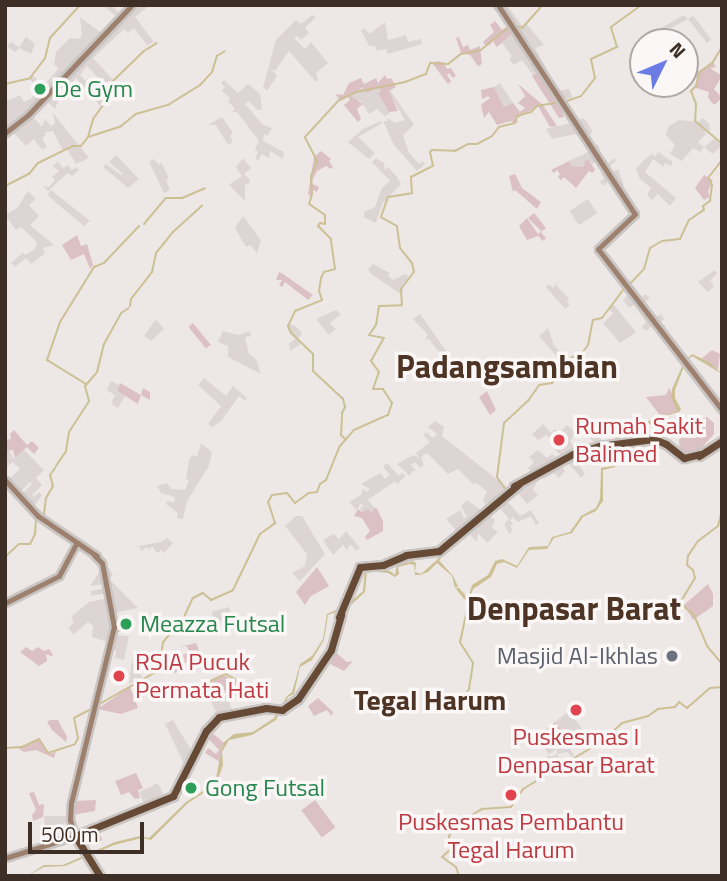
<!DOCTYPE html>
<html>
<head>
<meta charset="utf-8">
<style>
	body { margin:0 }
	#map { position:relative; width:727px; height:881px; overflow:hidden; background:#ede7e6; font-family:"Titillium Web",sans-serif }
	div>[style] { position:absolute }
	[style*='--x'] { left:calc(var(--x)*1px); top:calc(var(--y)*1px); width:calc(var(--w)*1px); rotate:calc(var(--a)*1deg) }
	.built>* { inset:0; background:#ddd5d4; transform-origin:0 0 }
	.green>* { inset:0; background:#dcc1c4; transform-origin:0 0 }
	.water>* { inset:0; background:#ccc094 }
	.stream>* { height:2px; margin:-1px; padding:0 1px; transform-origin:1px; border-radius:1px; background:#ccc094 }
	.roads { filter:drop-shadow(2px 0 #c9c5c2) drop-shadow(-2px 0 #c9c5c2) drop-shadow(0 2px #c9c5c2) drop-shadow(0 -2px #c9c5c2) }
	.major>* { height:5px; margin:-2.5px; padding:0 2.5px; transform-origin:2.5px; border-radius:2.5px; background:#9e806f }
	.highway>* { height:7px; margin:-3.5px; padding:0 3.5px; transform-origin:3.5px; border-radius:3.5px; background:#674a35 }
	.dots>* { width:19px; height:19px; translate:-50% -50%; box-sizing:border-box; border:4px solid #faf7f6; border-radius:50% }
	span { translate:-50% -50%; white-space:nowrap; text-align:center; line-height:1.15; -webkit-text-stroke:7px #faf7f6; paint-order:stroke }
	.leisure-label { font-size:24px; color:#27864d }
	.left { translate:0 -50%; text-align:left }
	.health-label { font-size:24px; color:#be3a42 }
	.worship-label { font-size:24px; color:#5b616d }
	.right { translate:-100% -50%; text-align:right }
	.quarter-label { font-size:28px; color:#4e3424; font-weight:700 }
	.district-label { font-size:32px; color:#4e3424; font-weight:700 }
	.frame { position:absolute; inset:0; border:7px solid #3e2f26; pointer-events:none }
	.north { position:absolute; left:629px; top:28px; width:70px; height:70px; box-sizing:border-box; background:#faf7f6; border:2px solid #afa7a3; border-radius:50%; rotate:47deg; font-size:19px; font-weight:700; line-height:28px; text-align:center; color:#3e2f26 }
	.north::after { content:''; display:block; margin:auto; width:24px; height:32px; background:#6c7ce5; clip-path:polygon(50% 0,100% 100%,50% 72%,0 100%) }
	.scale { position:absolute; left:28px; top:822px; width:116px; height:32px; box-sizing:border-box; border:4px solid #3e2f26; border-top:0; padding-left:9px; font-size:21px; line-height:24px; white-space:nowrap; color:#3e2f26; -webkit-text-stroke:5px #faf7f6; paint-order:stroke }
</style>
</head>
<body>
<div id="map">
	<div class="built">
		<div style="clip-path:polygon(103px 5px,112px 5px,120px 15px,132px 5px,150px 5px,135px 17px,154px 42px,147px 45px,134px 28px,128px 33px,124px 29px,93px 58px,115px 82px,110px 90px,87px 66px,80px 75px,104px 101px,101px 107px,76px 78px,73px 81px,81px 91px,76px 95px,70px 84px,57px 79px,51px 86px,60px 96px,55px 109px,42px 97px,27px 110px,42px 127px,45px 119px,51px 126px,55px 124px,53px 113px,89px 158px,76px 164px,67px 149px,63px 151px,53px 131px,45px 132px,46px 135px,42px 138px,47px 147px,42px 150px,34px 139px,26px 146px,12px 131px,5px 134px,5px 102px,20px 95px,24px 102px,32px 98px,36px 87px,29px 78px,32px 74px,39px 82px,42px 79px,47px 82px,59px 68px,54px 65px,56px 52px,70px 38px,79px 39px,82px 35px,80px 17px,101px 33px,117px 17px)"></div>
		<div style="clip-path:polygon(490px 5px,507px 5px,522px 26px,526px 23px,544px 45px,535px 48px,559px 91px,569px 89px,573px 98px,560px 100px,540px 70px,533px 75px,522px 60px,514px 65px,509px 59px,512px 56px,502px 43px,514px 31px)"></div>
		<div style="clip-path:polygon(312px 15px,316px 17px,305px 28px,309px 33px,301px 40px,297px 36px,294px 38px,305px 49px,311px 42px,328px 63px,316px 73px,318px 80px,316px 82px,289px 51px,275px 71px,271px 69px,277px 76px,267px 91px,263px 87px,276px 40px,296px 20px,301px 24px)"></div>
		<div style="clip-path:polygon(684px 15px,688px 19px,693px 16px,698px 22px,711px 39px,707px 43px,688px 19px,669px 29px,671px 38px,665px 31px,669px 38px,665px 39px,661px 28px)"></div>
		<div style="clip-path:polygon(385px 22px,388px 40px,406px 35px,408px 42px,421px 39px,422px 44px,388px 54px,386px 49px,377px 51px,375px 46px,369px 46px,361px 30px,365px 28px,369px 34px)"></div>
		<div style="clip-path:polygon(26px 37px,35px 44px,31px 54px,19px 48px,15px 52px,7px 46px,11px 42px,19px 47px)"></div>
		<div style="clip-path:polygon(224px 80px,238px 93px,248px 84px,260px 94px,262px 110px,257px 110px,249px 101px,245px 104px,263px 125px,272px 128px,267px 136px,264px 134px,263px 141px,284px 152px,283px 159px,270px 151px,269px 158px,262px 154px,258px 161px,255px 158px,258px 153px,255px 149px,259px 141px,237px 112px,232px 112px,235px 109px,228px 101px,230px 98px,222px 91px,225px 87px,221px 83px)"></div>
		<div style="clip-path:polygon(500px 83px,513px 103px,504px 107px,494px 87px)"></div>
		<div style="clip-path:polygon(379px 86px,382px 91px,378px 93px,390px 113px,385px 116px,377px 109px,369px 114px,360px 100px,356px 102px,351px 95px,362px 87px)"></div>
		<div style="clip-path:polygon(390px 90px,414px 125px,403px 135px,409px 153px,419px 164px,423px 161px,425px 164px,417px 171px,394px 145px,383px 121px,387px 121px,388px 118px,395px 123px,405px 120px,388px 91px)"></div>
		<div style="clip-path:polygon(222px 117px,233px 133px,230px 136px,233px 142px,228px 145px,216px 125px,208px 125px)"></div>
		<div style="clip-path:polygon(584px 118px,593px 132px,584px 138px,581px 133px,552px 139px,546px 129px,575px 122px,581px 128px,577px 120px)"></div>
		<div style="clip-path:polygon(703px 118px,709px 124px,710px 132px,704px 130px,706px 134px,698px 142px,704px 147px,714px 139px,722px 145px,713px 154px,704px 147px,700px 152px,693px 148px,682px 161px,670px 154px,675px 145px,666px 135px,669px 126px,679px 120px,698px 122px)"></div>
		<div style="clip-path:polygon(381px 121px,381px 124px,358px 137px,375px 153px,369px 159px,348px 142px,363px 129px)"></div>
		<div style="clip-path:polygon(597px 144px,600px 148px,594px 153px,598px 159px,593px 164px,589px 160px,581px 167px,572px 166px,569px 161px,592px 150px,590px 148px)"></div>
		<div style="clip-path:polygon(658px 152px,673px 162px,671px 166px,665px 163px,663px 167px,653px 159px,645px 172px,676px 198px,670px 206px,658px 194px,652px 200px,647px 195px,651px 188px,640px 179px,636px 169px,645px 159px,652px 154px,655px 157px)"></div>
		<div style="clip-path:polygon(116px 155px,139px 179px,128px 188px,103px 167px,106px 164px,121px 175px,122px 173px,109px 162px)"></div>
		<div style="clip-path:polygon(243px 158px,251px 168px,244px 174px,250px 180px,248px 185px,245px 183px,245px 201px,229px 185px,242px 176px,236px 167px)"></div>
		<div style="clip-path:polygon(376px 158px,384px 163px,385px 170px,388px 167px,397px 177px,401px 184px,382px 204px,376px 223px,364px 217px,364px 212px,375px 207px,382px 188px,390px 181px,372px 162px)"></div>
		<div style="clip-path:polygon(614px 158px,616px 161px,606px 169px,609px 174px,618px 169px,624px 185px,619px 189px,612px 179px,603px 186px,600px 182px,604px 178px,601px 174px,606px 170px,604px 167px)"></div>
		<div style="clip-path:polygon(154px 159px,159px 165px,161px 162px,169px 178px,166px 180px,170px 190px,164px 193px,149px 162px)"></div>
		<div style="clip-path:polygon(58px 161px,63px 168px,68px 165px,71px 170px,76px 167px,79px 170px,72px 176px,68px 173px,48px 191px,43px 186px,49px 187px,55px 180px,52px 177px,59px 171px,53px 166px)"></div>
		<div style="clip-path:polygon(51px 190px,66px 202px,90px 221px,84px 226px,47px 195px)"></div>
		<div style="clip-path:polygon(28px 191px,36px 199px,29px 205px,39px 216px,30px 225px,54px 245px,43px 248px,45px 253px,34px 262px,31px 264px,26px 258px,15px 267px,11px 263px,23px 253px,25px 255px,35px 249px,37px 242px,21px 227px,16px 230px,5px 215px,17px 208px)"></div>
		<div style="left:588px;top:199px;width:17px;height:22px;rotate:57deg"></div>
		<div style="clip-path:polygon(243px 216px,261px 240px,257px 253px,250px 245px,246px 247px,235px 228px)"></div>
		<div style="clip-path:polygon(373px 264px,390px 273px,388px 276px,393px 280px,405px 274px,409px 277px,403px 284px,402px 295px,371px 274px,368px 269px)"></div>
		<div style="clip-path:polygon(715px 270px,717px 273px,710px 281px,714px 286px,708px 292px,698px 282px)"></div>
		<div style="clip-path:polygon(559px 279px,556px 285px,569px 299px,567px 302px,570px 305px,565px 309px,546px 287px,549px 284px,553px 288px)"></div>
		<div style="clip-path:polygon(635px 288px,642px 297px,646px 294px,650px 298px,645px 302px,656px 317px,661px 314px,664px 319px,661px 322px,666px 327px,661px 331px,654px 324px,646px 331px,642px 327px,646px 322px,634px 305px,629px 308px,623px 300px)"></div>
		<div style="clip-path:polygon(613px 304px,636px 332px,620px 343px,603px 323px,613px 314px,609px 308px)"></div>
		<div style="clip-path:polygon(336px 310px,341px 314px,330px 323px,336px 329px,329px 335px,316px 319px)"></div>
		<div style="clip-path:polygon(420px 314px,449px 355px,444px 359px,429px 339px,425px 340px,428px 335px,413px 319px)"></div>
		<div style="clip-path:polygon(156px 319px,164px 329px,151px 341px,144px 336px)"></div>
		<div style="clip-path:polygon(289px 323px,298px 328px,302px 334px,297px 339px,302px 343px,290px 351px,289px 344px,296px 338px,288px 330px)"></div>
		<div style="clip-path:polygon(548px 328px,554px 345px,565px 358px,561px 361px,539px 336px)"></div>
		<div style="clip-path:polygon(223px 331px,238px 335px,250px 331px,251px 336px,245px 337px,249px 354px,256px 359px,261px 374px,228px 357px,228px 346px,218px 342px)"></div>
		<div style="clip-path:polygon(204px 378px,226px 396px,233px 386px,247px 398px,245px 401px,239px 396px,221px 421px,212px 427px,208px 424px,221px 406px,198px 385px)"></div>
		<div style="clip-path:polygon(111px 381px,119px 385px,117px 391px,125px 396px,118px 408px,111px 404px,115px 395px,107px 390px)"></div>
		<div style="clip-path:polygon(580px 414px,596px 425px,592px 429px,605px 444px,596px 444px,586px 435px,589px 430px,574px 421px)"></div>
		<div style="clip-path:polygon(435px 421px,444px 427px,442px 436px,508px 488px,533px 474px,528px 468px,534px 462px,529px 457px,538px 450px,547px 458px,552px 454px,558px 459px,562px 456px,555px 450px,558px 445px,546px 435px,538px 440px,532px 434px,543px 424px,551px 433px,555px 429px,560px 432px,567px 425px,577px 434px,570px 441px,578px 450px,580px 455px,575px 460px,585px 474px,581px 478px,569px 464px,565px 466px,558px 459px,565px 471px,559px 478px,554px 473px,544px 479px,538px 472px,534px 475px,538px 480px,533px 489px,538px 495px,527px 504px,515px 490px,507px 501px,520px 516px,531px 510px,539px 523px,536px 525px,531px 516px,518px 522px,513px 517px,510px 520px,513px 524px,510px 526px,513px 531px,509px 534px,504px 524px,509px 519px,493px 500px,489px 504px,495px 510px,492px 512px,483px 501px,487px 491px,476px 483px,474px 485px,458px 469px,448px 474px,427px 453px,421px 457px,424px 465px,420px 468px,415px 462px,411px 465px,416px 471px,412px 471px,410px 476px,397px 464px,413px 455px,420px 458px,416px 453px,430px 442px,423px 435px,426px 432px,433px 438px,437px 434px,428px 427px)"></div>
		<div style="clip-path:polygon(201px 443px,212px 452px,209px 466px,187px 501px,183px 519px,177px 518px,178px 513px,166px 504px,167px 501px,174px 502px,175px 497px,161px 493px,157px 486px,167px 483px,171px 489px,185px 490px,189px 480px,186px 479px,189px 460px,192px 455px,197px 457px)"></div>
		<div style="clip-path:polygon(6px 446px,14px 459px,24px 450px,44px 470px,36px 478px,42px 485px,32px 495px,34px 497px,39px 492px,42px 495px,32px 509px,20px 496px,32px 484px,30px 482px,18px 494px,6px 482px,20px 469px,13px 462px,5px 468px)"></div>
		<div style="clip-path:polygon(387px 463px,399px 476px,403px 473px,405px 476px,398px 484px,395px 481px,368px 500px,375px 509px,371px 514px,362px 512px,360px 509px,364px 505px,360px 504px,357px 510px,349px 502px,361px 495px,363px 489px,367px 492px,370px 489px,361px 484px,380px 473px,385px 479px,390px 475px,383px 467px)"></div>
		<div style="clip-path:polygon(467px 500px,495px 520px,492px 528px,498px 532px,487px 543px,478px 533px,477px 542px,464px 528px,458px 533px,446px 519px,460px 510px,464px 518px,467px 517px,461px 506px)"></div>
		<div style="clip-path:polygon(296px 516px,302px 516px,325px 554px,300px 581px,292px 573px,305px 566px,307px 554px,285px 526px)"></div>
		<div style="clip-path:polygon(346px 531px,360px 548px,356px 551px,350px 544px,347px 550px,343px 545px,333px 555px,323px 540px,334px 534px,339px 539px)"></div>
		<div style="clip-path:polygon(167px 538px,173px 543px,164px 553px,162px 550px,157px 553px,153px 547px,149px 548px,150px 551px,146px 547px,142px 551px,138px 546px,161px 542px)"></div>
		<div style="clip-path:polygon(109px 568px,113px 575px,109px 579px,138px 608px,112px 613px,110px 635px,129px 636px,124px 660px,115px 658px,116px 650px,107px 648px,108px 642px,92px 637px,93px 626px,88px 622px,73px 635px,69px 628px,74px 622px,71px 617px,89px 602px,109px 598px,108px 593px,91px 596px,91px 591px,107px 588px,106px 584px,90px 586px,100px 571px)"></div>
		<div style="left:229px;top:607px;width:11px;height:18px;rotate:75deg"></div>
		<div style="clip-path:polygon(132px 661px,150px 689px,144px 692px,137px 680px,129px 684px)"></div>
		<div style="clip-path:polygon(222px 688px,233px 711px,218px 716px,210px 699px)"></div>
		<div style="clip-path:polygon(569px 711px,585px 733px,570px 741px,555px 722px)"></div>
		<div style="clip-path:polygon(173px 720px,193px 753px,185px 766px,165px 724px)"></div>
		<div style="left:549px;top:727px;width:22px;height:16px;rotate:54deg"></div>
		<div style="clip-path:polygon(567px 744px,574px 755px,571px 757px,568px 752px,557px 754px,563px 764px,555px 770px,546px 755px,551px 757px,557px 754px,556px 750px)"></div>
		<div style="clip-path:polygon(158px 783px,168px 805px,166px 806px,161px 798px,145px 805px,139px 792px)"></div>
		<div style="clip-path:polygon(44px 816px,68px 816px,68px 823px,45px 826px)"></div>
	</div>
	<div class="green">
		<div style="clip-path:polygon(495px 21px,502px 30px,506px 27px,514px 32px,497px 47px,493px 42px,496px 36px,490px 45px,485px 45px,483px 42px,494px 32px,490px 25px)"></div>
		<div style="clip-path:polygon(459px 37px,463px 47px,468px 45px,470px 50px,480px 46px,482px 64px,478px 66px,470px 55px,461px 53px,456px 38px)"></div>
		<div style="clip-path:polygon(438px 61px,444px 63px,447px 69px,451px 68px,456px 76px,453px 78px,449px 73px,447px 75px,451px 81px,448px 84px,432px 63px)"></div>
		<div style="clip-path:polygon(713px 62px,716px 67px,710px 68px,722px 76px,714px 89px,722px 98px,714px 105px,708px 98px,709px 92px,696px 88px,698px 80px,694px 74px)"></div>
		<div style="clip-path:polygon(540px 70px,558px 94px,561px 93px,563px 96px,558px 102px,564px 117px,559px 118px,532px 76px)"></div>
		<div style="clip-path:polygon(385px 75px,387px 79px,391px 78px,396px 87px,389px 91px,398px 111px,389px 112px,378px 93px,381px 91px,379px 86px,367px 93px,362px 87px,351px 96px,363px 104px,357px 109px,361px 119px,358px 122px,344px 105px,350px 100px,348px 97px,341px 101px,335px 94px,343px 95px,349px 83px,361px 78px,364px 84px,376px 78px,378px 83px)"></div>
		<div style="clip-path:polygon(518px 84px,543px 105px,557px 126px,550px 127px,538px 106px,516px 119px,518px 122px,514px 124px,511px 121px,497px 125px,489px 112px,484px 118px,481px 105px,490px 98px,488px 96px,482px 99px,481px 90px,494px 87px,504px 107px,513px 103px,520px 112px,525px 108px,518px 103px,525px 96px)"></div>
		<div style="clip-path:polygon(321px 151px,331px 159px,329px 161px,333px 167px,331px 169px,326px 166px,317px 171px,311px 183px,319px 187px,317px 192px,313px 190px,312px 198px,308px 194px,314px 157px)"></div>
		<div style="clip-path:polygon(589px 160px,595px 170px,592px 173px,589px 171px,576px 188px,564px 177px,561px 180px,558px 177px,560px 174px,557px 170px,554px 173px,551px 170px,569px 161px,572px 166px,581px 167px,585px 164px,584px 161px)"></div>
		<div style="clip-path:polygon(515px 174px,522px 188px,541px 202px,537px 209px,515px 190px,513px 192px,509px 176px)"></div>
		<div style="clip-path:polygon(704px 175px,713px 180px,708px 191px,710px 197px,704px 200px,695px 188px)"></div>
		<div style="clip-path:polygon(534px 213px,546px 228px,541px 232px,546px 238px,543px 241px,538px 236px,527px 240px,519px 226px,527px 218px,538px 234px,541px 231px,528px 218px)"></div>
		<div style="clip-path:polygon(77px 235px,81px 246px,87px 244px,93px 265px,90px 269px,84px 254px,71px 260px,62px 245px)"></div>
		<div style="clip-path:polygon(279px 272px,283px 274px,313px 295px,308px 300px,285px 282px,282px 287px,279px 285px,282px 280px,276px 280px)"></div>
		<div style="left:193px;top:323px;width:28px;height:6px;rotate:51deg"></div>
		<div style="clip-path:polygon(712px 350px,720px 354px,718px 370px,702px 358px)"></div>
		<div style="clip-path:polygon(120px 383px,141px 395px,143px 388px,150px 392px,150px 400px,141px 395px,138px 404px,117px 391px)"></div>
		<div style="clip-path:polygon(669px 388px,679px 410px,662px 418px,646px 397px,666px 395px)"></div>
		<div style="clip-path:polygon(487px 391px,496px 410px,490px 415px,479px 397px)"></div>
		<div style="clip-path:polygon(707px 417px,714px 423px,714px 434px,694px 456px,680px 454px,679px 440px,698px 420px)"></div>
		<div style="clip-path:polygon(14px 430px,27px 445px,32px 441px,39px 448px,34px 454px,27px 447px,15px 458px,13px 450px,7px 451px,5px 440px,11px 439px,10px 434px)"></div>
		<div style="clip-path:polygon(376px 507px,383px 521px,383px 531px,367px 540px,365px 537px,370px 531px,362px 518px,354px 516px,358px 509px,362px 512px,368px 509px,371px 513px)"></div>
		<div style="clip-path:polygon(317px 567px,329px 586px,311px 596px,305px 605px,296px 592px)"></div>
		<div style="clip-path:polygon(708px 584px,713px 594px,713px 606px,693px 620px,684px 605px)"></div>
		<div style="clip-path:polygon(132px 619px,131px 632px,111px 632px,113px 620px)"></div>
		<div style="clip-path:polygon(196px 643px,201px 655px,194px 664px,190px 666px,188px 661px,179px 665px,180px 670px,173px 674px,168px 664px,155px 672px,162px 662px,175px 656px,177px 663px,185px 661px,183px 655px,189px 652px,187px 646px,179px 647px)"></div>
		<div style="clip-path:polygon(26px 647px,32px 651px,38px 647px,44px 651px,49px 649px,54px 657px,46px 654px,47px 661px,39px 666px,20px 652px)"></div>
		<div style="clip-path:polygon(334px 651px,347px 662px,353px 661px,344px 671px,326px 662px)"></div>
		<div style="clip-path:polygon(223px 675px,236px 680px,242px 693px,229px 697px,222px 687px,207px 698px,212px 681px)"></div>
		<div style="clip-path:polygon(130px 687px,138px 708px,121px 714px,97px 709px)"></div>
		<div style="clip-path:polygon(318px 698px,333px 712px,332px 716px,327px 710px,314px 716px,308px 706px)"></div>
		<div style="clip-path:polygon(50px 720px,58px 720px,67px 737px,66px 742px,52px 730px,47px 722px)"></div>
		<div style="clip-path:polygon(555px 722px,570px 741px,562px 745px,549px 727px)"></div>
		<div style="clip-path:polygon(209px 730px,223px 742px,220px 762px,205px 753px,208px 748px,216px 754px,219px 750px,205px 735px)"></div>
		<div style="clip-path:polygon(39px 740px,49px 754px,56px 752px,54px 758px,36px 750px,24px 752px,18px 748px)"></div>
		<div style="clip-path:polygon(136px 773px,143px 788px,138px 790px,140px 798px,135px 799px,129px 792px,121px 795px,115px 781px)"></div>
		<div style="clip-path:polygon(34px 792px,39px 805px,44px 804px,43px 817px,33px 821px,32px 815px,36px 810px,29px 793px)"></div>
		<div style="clip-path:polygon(96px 800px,95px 811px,72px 815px,74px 801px)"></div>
		<div style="left:315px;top:800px;width:34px;height:17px;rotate:53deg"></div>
		<div style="left:98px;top:829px;width:12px;height:19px;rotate:70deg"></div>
	</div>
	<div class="water">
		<div style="clip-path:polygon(692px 354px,709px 362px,722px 374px,692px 356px,685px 364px,675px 390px,675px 398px,681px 409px,679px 412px,668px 415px,658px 422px,618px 433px,621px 444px,614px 453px,615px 467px,603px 470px,603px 501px,596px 511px,583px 517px,572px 533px,554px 538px,547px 549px,529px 550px,517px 568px,504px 562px,497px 564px,491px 577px,473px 589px,469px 601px,464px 599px,456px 589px,458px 587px,468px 598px,472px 585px,488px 575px,495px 561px,502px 559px,517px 566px,529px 547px,548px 546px,552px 537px,570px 532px,581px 516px,596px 508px,600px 499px,601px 468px,612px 466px,614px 463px,611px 452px,617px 445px,614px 433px,677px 411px,671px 396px,672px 389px,684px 362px)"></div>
		<div style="clip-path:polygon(438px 559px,453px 576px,458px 586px,455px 588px,452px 576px,437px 563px,428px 572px,420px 575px,415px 575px,414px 565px,410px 564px,398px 567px,399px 574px,395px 577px,388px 573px,367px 571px,365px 592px,349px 607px,328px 615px,324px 640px,312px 660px,300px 667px,294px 694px,288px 697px,276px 720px,252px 735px,229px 740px,222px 752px,223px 765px,216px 785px,188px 803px,151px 840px,142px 838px,114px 845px,65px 866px,44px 867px,27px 876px,44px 865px,63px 865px,115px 842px,140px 836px,149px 838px,186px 802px,215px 783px,223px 743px,234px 734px,253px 732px,274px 718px,287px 696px,292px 692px,300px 664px,312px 656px,323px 639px,327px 614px,347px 605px,363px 591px,365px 568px,390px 571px,395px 575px,397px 565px,413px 561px,416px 563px,415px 572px,421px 574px)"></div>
	</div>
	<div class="stream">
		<div style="--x:722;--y:47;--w:17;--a:121"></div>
		<div style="--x:713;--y:62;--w:18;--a:142"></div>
		<div style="--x:699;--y:73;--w:13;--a:103"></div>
		<div style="--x:696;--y:86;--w:7;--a:135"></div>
		<div style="--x:691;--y:91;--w:14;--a:69"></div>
		<div style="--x:696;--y:104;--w:17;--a:93"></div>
		<div style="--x:695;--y:121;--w:35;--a:40"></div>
		<div style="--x:5;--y:84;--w:26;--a:-13"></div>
		<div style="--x:30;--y:78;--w:25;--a:-53"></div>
		<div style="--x:45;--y:58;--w:21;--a:-76"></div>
		<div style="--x:50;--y:38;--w:45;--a:-47.7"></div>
		<div style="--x:564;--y:102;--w:18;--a:-19"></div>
		<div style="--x:581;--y:96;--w:23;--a:-52"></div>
		<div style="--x:595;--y:78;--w:19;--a:-102"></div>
		<div style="--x:591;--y:59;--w:29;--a:-25"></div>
		<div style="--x:617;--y:47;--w:21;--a:-107"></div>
		<div style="--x:611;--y:27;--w:37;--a:-36"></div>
		<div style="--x:88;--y:137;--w:19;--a:-74"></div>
		<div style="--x:93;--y:119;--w:19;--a:-54"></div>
		<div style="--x:104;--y:104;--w:25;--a:-69"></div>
		<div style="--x:113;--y:81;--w:43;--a:-44.1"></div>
		<div style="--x:144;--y:51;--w:15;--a:-32"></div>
		<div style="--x:5;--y:186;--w:27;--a:-27"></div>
		<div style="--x:29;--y:174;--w:14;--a:-51"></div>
		<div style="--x:38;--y:163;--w:39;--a:-26"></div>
		<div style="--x:73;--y:146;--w:8;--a:0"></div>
		<div style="--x:81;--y:146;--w:11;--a:-52"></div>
		<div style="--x:88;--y:137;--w:35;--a:-18"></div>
		<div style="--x:121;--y:126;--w:19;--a:-39"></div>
		<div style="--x:136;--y:114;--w:33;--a:-16"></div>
		<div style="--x:168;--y:105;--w:38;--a:-32"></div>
		<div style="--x:200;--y:85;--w:18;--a:-47"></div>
		<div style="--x:212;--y:72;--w:17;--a:-73"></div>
		<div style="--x:217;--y:56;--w:9;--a:-32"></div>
		<div style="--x:144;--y:224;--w:34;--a:-50"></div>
		<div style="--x:166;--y:198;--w:16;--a:0"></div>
		<div style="--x:182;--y:198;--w:25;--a:-23"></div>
		<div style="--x:629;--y:285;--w:22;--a:-47"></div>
		<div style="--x:644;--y:269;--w:22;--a:-74"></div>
		<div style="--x:650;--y:248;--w:14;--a:-30"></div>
		<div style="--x:662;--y:241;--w:18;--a:-6"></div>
		<div style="--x:680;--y:239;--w:21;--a:-65"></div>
		<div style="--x:689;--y:220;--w:18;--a:-34"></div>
		<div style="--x:704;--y:210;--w:4;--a:-104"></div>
		<div style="--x:703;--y:206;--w:9;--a:-36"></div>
		<div style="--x:710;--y:201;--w:16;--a:-83"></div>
		<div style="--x:712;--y:185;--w:8;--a:-120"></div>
		<div style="--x:708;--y:178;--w:23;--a:-52"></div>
		<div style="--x:130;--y:306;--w:7;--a:-82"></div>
		<div style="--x:131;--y:299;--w:34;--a:-52"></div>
		<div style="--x:152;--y:272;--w:19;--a:-78"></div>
		<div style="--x:156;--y:253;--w:28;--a:-51"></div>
		<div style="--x:174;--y:231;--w:38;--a:-42"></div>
		<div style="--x:562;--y:373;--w:15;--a:-67"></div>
		<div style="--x:568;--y:359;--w:15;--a:-23"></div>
		<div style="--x:582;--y:353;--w:10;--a:-53"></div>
		<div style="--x:588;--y:345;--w:25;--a:-79"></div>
		<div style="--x:593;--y:320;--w:9;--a:-13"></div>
		<div style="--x:602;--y:318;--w:38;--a:-53"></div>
		<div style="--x:86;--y:384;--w:46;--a:-148.4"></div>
		<div style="--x:47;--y:360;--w:40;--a:-71.1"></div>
		<div style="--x:60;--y:322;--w:65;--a:-58.3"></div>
		<div style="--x:94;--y:267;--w:11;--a:-22"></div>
		<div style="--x:104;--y:263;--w:51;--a:-46.6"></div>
		<div style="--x:345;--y:439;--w:6;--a:-135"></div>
		<div style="--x:341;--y:435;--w:22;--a:-87"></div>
		<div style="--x:342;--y:413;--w:7;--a:-63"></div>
		<div style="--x:345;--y:407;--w:8;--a:-104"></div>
		<div style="--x:343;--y:399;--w:41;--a:-137"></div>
		<div style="--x:313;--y:371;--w:17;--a:-90"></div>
		<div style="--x:313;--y:354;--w:30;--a:-136"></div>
		<div style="--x:291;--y:333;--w:8;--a:-113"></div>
		<div style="--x:288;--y:326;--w:17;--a:-65"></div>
		<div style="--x:295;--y:311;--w:29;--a:-22"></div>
		<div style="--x:322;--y:300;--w:9;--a:-108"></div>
		<div style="--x:319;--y:291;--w:13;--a:-81"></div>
		<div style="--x:321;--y:278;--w:7;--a:-63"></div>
		<div style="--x:324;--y:272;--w:11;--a:-15"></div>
		<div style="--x:335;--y:269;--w:30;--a:-98"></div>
		<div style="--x:331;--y:239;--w:18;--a:-135"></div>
		<div style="--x:318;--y:226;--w:4;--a:-56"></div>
		<div style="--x:320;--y:223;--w:5;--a:11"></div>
		<div style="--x:325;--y:224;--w:9;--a:-90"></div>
		<div style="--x:325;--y:215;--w:19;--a:-145"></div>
		<div style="--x:309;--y:204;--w:10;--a:-73"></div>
		<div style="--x:312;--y:194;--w:18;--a:-93"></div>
		<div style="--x:311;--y:176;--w:16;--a:-68"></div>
		<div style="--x:317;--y:161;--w:27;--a:-117"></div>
		<div style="--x:305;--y:137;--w:50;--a:-47.4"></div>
		<div style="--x:339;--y:100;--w:19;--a:-25"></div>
		<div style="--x:356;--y:92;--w:50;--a:-11.5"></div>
		<div style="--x:405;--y:82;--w:22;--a:-21"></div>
		<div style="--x:426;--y:74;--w:12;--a:-70"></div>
		<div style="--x:430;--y:63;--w:18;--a:3"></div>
		<div style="--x:448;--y:64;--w:16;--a:-38"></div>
		<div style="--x:461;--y:54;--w:20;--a:-11"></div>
		<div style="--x:481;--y:50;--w:31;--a:-40"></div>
		<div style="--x:505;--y:30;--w:10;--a:-29"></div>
		<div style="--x:514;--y:25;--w:9;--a:21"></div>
		<div style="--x:522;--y:28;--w:31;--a:-48"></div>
		<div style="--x:56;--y:466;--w:18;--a:-56"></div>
		<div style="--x:66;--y:451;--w:19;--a:-81"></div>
		<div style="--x:69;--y:432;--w:37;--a:-57"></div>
		<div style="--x:89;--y:401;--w:16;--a:-105"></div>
		<div style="--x:85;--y:386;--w:18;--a:-49"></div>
		<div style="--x:97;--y:372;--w:29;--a:-76"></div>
		<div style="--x:104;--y:344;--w:35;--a:-61"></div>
		<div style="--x:121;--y:313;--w:9;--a:-32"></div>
		<div style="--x:506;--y:490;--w:16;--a:-125"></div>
		<div style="--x:497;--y:477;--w:54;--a:-82.6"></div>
		<div style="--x:504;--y:423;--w:33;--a:-43"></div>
		<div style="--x:528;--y:401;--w:19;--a:-55"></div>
		<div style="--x:539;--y:385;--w:13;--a:-9"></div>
		<div style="--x:552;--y:383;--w:12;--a:-48"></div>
		<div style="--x:722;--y:510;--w:16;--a:104"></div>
		<div style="--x:718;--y:526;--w:25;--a:143"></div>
		<div style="--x:698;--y:541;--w:18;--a:124"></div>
		<div style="--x:688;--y:556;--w:9;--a:96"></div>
		<div style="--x:687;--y:565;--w:8;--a:40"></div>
		<div style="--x:693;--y:570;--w:8;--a:76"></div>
		<div style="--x:695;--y:578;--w:29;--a:121"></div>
		<div style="--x:680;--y:603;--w:18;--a:41"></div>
		<div style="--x:694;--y:615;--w:34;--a:67"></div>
		<div style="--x:707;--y:646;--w:23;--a:50"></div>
		<div style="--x:5;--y:557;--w:19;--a:-43"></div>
		<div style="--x:19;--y:544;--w:11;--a:0"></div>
		<div style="--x:30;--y:544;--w:11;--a:-63"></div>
		<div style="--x:35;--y:534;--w:13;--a:-86"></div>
		<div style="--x:36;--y:521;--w:11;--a:-41"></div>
		<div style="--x:44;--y:514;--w:16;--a:-83"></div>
		<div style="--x:46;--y:498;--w:14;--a:-60"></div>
		<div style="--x:53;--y:486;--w:11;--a:-105"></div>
		<div style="--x:50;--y:475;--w:9;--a:-54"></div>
		<div style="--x:437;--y:562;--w:12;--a:-55"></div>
		<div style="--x:204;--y:695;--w:17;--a:-62"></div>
		<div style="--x:212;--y:680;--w:15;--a:-23"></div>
		<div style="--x:226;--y:674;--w:13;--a:29"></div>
		<div style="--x:237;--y:680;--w:18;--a:61"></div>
		<div style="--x:246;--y:696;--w:24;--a:5"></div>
		<div style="--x:460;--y:703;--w:17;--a:-57"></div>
		<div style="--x:469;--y:689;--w:26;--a:-81"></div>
		<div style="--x:473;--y:663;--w:25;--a:-122"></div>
		<div style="--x:460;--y:642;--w:42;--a:-77.6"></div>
		<div style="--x:96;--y:706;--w:67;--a:-29.6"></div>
		<div style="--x:154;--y:673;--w:7;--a:-45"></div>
		<div style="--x:159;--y:668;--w:26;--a:-81"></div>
		<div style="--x:163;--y:642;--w:30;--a:-49"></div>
		<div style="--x:183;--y:619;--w:23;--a:-65"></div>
		<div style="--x:193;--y:598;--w:11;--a:-27"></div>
		<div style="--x:203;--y:593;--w:11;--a:41"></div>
		<div style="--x:211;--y:600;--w:24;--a:-24"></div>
		<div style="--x:233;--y:590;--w:62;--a:-64.3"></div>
		<div style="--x:260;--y:534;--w:19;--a:-36"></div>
		<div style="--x:275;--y:523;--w:22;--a:-108"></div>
		<div style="--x:268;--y:502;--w:8;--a:-60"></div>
		<div style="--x:272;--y:495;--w:15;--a:-8"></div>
		<div style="--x:287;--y:493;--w:13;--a:51"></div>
		<div style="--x:295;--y:503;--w:17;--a:-36"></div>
		<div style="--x:309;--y:493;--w:8;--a:-7"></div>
		<div style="--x:317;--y:492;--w:9;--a:-69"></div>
		<div style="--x:320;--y:484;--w:7;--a:-34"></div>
		<div style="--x:326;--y:480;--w:37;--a:-68"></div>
		<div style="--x:340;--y:446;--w:21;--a:-49"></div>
		<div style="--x:354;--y:430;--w:37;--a:-24"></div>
		<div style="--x:388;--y:415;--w:13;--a:-72"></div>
		<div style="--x:392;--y:403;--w:17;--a:-123"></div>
		<div style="--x:383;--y:389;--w:10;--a:180"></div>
		<div style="--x:373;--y:389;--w:18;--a:-71"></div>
		<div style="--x:379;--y:372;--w:14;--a:-126"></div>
		<div style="--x:371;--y:361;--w:26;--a:-61"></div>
		<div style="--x:384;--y:338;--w:15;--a:-169"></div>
		<div style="--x:369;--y:335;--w:12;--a:-55"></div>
		<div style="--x:376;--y:325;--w:19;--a:-81"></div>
		<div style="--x:379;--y:306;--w:23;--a:-2"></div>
		<div style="--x:402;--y:305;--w:16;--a:-94"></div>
		<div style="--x:401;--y:289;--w:21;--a:-53"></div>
		<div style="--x:414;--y:272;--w:9;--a:-103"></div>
		<div style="--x:412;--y:263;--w:19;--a:-129"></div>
		<div style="--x:400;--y:248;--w:22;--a:-98"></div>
		<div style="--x:397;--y:226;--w:18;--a:-151"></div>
		<div style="--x:381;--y:217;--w:21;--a:-71"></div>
		<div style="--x:388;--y:197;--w:24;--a:-9"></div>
		<div style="--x:412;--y:193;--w:16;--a:-94"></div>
		<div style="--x:411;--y:177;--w:25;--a:-27"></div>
		<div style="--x:433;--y:166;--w:14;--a:-102"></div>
		<div style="--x:430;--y:152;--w:3;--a:-45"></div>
		<div style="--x:432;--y:150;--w:23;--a:2"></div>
		<div style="--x:455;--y:151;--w:15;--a:-28"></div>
		<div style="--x:468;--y:144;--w:9;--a:0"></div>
		<div style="--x:477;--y:144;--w:17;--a:-28"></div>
		<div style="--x:492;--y:136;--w:11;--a:-52"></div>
		<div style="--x:499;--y:127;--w:16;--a:-14"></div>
		<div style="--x:515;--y:123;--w:7;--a:-74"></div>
		<div style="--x:517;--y:116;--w:15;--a:-16"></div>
		<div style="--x:531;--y:112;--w:8;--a:-45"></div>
		<div style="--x:537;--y:106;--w:22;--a:-10"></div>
		<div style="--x:5;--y:748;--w:17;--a:-3"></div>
		<div style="--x:22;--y:747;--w:19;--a:-25"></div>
		<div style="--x:39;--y:739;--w:17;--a:57"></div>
		<div style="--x:48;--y:753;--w:28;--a:-18"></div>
		<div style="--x:75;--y:744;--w:7;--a:-63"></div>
		<div style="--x:78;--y:738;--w:20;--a:-101"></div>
		<div style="--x:74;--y:718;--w:19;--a:-28"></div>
		<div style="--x:459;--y:876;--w:9;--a:-108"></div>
		<div style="--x:456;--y:867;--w:17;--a:-144"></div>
		<div style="--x:442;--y:857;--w:12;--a:-42"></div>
		<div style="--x:451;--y:849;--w:13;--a:-99"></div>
		<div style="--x:449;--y:836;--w:13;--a:-58"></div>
		<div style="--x:456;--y:825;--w:31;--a:-32"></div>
		<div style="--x:482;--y:809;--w:29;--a:-4"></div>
		<div style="--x:511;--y:807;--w:22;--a:-56"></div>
		<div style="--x:523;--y:789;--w:91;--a:-31.1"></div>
		<div style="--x:601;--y:742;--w:28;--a:-42"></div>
		<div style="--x:622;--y:723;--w:27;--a:-15"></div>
		<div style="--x:648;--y:716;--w:12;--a:-35"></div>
		<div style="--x:658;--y:709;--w:17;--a:-7"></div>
		<div style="--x:675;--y:707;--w:6;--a:-51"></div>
		<div style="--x:679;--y:702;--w:10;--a:37"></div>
		<div style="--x:687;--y:708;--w:30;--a:-41"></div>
		<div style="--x:710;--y:688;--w:12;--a:-5"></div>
	</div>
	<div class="roads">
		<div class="major">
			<div style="--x:498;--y:5;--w:250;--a:56.8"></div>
			<div style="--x:635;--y:214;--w:51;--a:136.6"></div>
			<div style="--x:598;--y:249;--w:203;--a:52.4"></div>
			<div style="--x:5;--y:133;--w:29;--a:-38"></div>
			<div style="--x:28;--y:115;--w:151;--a:-46.6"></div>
			<div style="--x:5;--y:480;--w:49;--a:47.5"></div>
			<div style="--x:38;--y:516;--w:71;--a:34.1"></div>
			<div style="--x:5;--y:603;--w:60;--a:-26.6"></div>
			<div style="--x:59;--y:576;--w:38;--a:-62"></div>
			<div style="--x:5;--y:858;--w:73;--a:-17.4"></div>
			<div style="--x:75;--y:836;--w:17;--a:-107"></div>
			<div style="--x:70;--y:820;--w:17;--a:-87"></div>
			<div style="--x:71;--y:803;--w:181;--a:-76.3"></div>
			<div style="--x:114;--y:627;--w:65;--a:-100.6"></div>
			<div style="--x:102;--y:563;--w:11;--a:-135"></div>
		</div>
		<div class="highway">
			<div style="--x:699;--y:456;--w:27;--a:-33"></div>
			<div style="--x:514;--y:486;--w:67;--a:-28.5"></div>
			<div style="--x:573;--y:454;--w:27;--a:-17"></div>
			<div style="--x:599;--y:446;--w:55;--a:-7.3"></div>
			<div style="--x:654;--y:439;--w:13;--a:23"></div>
			<div style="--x:666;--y:444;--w:23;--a:38"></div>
			<div style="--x:684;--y:458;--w:16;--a:-14"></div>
			<div style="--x:339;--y:617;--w:54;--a:-67.2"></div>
			<div style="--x:360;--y:567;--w:23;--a:-5"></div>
			<div style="--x:383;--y:565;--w:25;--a:-23"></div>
			<div style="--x:406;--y:555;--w:33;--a:-7"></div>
			<div style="--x:439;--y:551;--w:103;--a:-39.9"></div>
			<div style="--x:100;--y:876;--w:47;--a:-122"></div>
			<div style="--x:75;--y:836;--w:106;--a:-22.2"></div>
			<div style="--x:173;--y:796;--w:73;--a:-63.1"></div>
			<div style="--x:206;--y:731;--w:19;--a:-47"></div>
			<div style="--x:219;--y:717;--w:48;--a:-10.8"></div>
			<div style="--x:266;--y:708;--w:16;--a:7"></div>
			<div style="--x:282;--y:710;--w:19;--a:-35"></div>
			<div style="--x:298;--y:699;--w:59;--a:-56"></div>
			<div style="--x:331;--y:650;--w:37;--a:-74"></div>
		</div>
	</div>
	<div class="dots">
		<div style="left:40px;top:89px;background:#2e9e5b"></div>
		<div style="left:559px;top:440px;background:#e0444e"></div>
		<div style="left:126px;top:624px;background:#2e9e5b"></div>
		<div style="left:672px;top:656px;background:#6b7280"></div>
		<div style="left:119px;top:676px;background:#e0444e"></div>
		<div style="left:576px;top:710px;background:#e0444e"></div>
		<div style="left:191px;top:788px;background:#2e9e5b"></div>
		<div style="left:511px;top:795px;background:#e0444e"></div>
	</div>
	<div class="leisure-label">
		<span class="left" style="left:54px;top:89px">De Gym</span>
		<span class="left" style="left:140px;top:624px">Meazza Futsal</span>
		<span class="left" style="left:205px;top:788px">Gong Futsal</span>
	</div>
	<div class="health-label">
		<span class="left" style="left:575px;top:440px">Rumah Sakit<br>Balimed</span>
		<span class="left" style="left:135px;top:676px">RSIA Pucuk<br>Permata Hati</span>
		<span style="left:576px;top:751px">Puskesmas I<br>Denpasar Barat</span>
		<span style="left:511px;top:836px">Puskesmas Pembantu<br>Tegal Harum</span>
	</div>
	<div class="worship-label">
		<span class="right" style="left:658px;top:656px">Masjid Al-Ikhlas</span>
	</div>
	<div class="quarter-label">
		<span style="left:430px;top:700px">Tegal Harum</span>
	</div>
	<div class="district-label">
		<span style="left:507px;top:366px">Padangsambian</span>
		<span style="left:574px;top:608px">Denpasar Barat</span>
	</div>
	<div class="frame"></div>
	<div class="north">N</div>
	<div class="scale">500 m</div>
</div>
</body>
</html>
